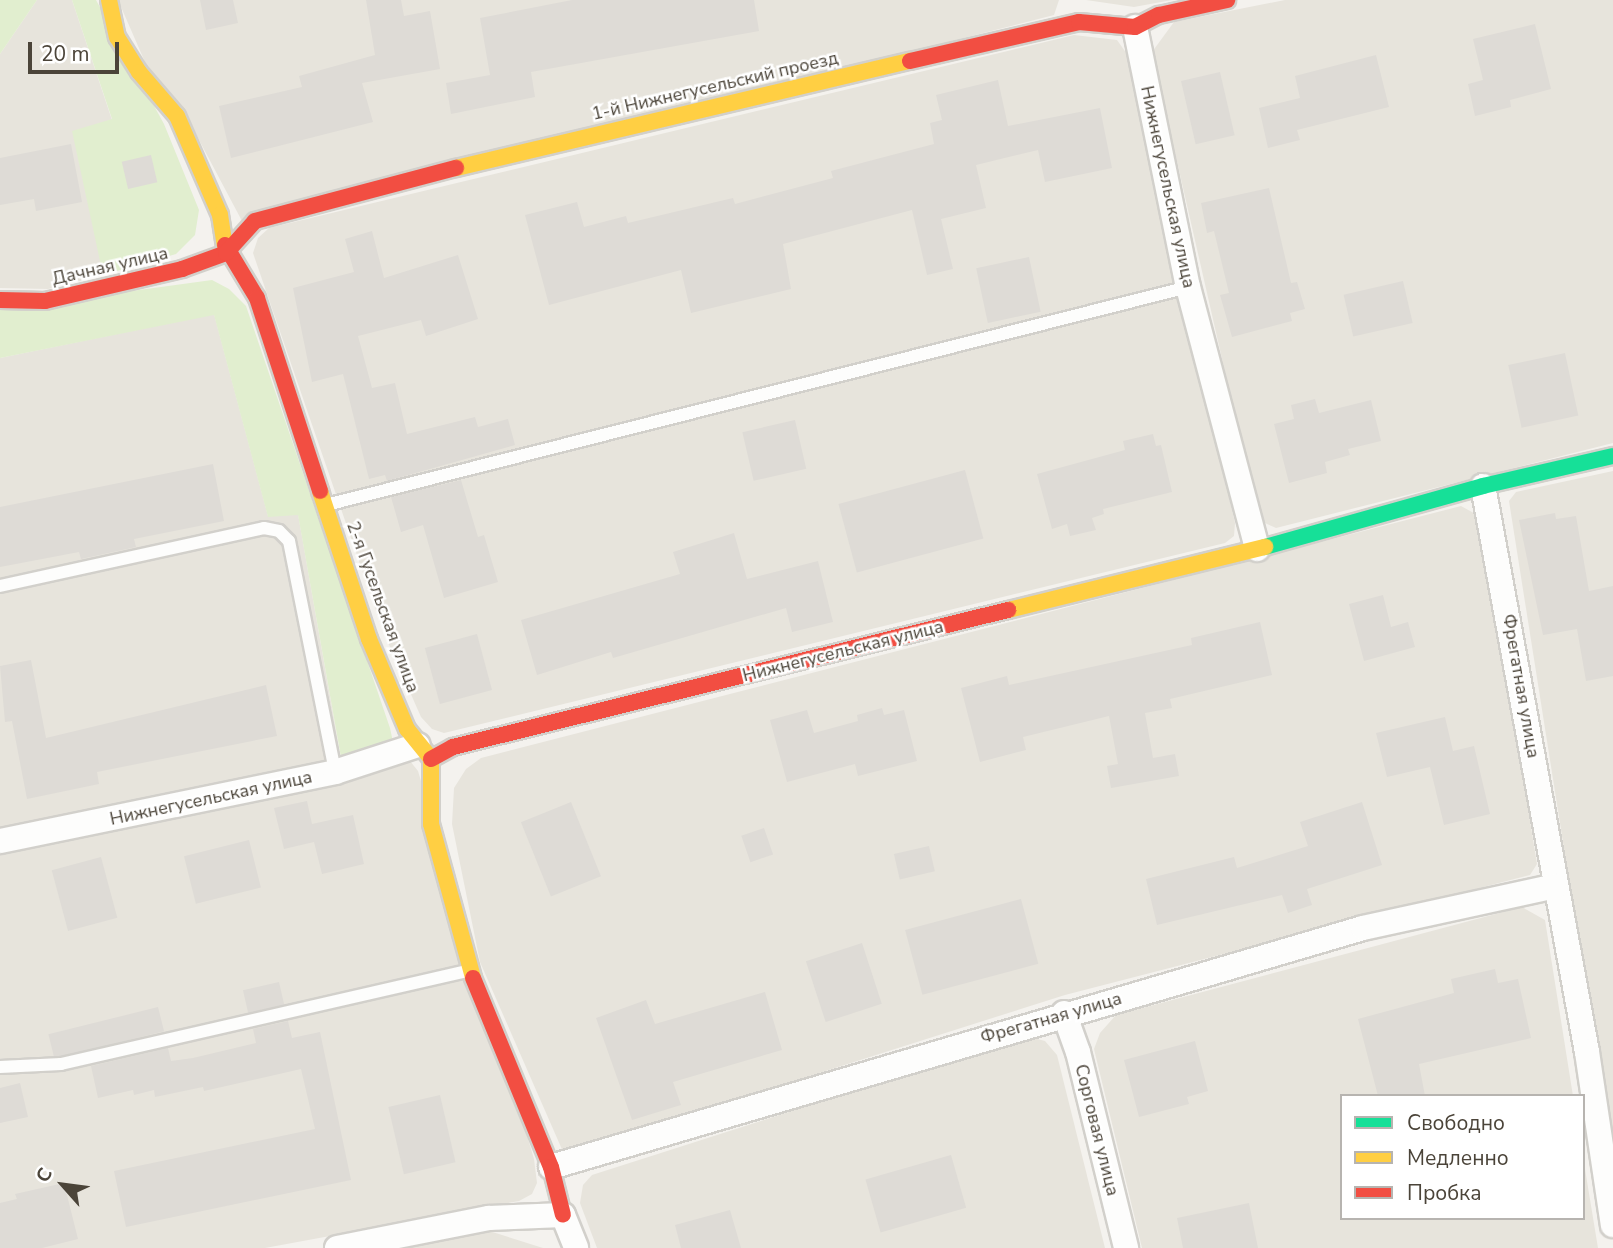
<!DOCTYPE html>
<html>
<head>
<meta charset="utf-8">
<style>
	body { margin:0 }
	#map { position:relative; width:1613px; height:1248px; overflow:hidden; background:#f4f2ee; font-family:"Nunito Sans",sans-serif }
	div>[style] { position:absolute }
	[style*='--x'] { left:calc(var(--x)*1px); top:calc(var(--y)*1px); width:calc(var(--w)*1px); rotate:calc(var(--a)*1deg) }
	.residential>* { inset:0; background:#e7e4dc }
	.green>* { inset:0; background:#e1eecf }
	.building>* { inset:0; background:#dedbd6; transform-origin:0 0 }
	.roads { filter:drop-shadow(2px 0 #d2d0cb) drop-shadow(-2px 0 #d2d0cb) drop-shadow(0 2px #d2d0cb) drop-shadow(0 -2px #d2d0cb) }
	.lane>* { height:12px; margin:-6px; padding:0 6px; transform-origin:6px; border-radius:6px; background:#fdfdfc }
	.street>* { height:24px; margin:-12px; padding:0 12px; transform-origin:12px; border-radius:12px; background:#fdfdfc }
	.fast>* { height:16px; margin:-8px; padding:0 8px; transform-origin:8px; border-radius:8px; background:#16e098 }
	.slow>* { height:16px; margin:-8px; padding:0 8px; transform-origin:8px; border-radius:8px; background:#ffcf43 }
	.jam>* { height:16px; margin:-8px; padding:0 8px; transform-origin:8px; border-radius:8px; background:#f24e42 }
	span { translate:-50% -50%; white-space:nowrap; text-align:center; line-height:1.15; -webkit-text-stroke:5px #fff; paint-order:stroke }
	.street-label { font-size:18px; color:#4b4439 }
	.legend { position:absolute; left:1340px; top:1094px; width:245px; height:126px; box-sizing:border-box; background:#fff; border:2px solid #b7b4b0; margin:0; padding:9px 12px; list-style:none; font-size:21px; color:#4b4439 }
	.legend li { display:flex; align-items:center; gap:14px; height:35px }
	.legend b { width:35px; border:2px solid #b7b4b0 }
	.north { position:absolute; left:28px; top:1150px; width:70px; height:70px; -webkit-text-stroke:5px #fff; paint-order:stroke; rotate:298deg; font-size:19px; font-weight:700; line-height:28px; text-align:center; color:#4b4439 }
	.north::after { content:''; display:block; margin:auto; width:24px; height:32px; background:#4b4439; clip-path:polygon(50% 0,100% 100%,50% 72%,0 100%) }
	.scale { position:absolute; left:28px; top:42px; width:91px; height:32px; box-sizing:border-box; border:4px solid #4b4439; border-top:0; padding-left:9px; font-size:21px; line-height:24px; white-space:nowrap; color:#4b4439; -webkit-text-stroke:5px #fff; paint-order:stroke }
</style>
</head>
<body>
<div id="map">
	<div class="residential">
		<div style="clip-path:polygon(37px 0,72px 0,112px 120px,103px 275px,48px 289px,0 288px,0 54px)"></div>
		<div style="clip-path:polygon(118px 0,1059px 0,1054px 15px,242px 221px,181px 106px,148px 69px)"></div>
		<div style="clip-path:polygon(1086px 0,1172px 0,1134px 7px)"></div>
		<div style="clip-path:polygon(1285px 0,1613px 0,1613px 443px,1276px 528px,1265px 523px,1257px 512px,1152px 52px,1174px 22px)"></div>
		<div style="clip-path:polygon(1074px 35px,1117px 40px,1127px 54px,1235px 523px,1234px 536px,1225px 543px,444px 733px,432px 729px,421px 717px,383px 631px,253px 253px,258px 238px,269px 228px)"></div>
		<div style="clip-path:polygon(214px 314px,268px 516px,298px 514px,344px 776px,398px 760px,410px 761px,418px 771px,534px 1159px,537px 1183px,532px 1194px,519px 1201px,265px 1248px,0 1248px,0 358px)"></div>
		<div style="clip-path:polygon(1613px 471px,1613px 1158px,1509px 501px,1516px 492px)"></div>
		<div style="clip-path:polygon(1461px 506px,1481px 517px,1537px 864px,1530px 875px,1065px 995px,564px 1154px,480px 962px,452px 824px,454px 788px,466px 769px,481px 758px)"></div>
		<div style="clip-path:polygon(1522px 907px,1545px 920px,1573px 1096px,1342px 1096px,1342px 1218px,1583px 1218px,1583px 1157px,1598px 1248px,1142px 1248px,1094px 1049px,1100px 1033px,1116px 1015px)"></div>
		<div style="clip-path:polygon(1026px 1036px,1045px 1041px,1057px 1055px,1105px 1248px,597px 1248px,580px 1203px,583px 1185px,592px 1175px)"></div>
		<div style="clip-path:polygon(483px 1229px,543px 1248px,386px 1248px)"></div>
	</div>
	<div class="green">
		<div style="clip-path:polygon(0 0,37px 0,0 54px)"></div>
		<div style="clip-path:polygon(72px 0,96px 0,164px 124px,199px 210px,195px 235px,176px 254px,103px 275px,72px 131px,112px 119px)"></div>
		<div style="clip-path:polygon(212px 280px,229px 289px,246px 306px,390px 728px,393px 742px,342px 763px,298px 515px,268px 517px,214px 315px,0 358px,0 309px)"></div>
	</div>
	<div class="building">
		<div style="clip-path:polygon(200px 0,233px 0,238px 23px,206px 30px)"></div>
		<div style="clip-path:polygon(366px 0,401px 0,404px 16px,430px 11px,440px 69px,362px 83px,373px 122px,231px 158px,219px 106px,302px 87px,299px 76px,375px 55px)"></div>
		<div style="clip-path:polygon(572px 0,754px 0,759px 31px,531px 72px,535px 97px,451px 114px,446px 83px,490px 75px,480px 18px)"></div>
		<div style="clip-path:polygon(1535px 24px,1551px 89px,1510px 100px,1511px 107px,1475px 116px,1468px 84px,1483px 80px,1473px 39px)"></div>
		<div style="clip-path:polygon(1376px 55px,1389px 107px,1297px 130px,1300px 140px,1268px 148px,1259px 108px,1300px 98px,1295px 76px)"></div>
		<div style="left:1220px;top:72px;width:65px;height:40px;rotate:77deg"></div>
		<div style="clip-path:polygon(998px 80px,1008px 126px,1100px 108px,1112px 168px,1045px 182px,1038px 150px,976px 165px,986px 208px,941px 219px,953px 269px,927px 275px,912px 210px,783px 244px,791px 289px,691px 313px,681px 270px,549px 305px,525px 215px,577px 202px,584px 227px,626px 216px,628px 223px,733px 198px,735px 204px,833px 178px,831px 171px,934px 144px,930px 123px,942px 120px,936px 95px)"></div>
		<div style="clip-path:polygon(71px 144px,82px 202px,36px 211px,34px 199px,0 205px,0 158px)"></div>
		<div style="left:151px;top:155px;width:28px;height:30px;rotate:77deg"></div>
		<div style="clip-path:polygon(1269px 188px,1291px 283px,1297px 282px,1305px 309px,1290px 313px,1292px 321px,1232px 337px,1220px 295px,1229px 293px,1214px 231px,1207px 233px,1201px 203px)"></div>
		<div style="clip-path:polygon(372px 231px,384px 278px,458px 255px,478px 319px,426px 336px,421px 320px,358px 336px,372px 388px,395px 383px,407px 434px,475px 417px,478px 427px,508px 419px,515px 445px,387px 481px,385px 475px,369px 479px,343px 374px,312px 382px,293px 288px,354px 272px,345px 239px)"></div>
		<div style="left:1029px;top:257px;width:56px;height:54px;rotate:78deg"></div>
		<div style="left:1403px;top:281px;width:43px;height:61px;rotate:77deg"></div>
		<div style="left:1565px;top:353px;width:64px;height:58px;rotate:78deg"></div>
		<div style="clip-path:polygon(1315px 399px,1319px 413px,1371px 400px,1381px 441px,1348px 449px,1350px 455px,1325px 462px,1327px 473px,1289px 483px,1274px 424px,1294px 419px,1291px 405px)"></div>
		<div style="left:795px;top:420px;width:50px;height:54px;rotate:77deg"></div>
		<div style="clip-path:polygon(1153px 434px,1156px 446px,1161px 445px,1172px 492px,1103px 509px,1104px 514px,1092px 518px,1096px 530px,1070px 536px,1067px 524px,1052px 529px,1037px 474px,1125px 450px,1123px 441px)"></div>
		<div style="clip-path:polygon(213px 464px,224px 521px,134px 539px,136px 547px,81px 559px,79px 552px,0 567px,0 507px)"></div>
		<div style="left:965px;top:470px;width:71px;height:131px;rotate:75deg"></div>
		<div style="clip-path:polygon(461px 480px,478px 537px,484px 535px,498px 582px,444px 598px,423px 525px,401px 532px,391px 497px)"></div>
		<div style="clip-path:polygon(1555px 513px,1556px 519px,1576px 516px,1589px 591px,1613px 586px,1613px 676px,1586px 681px,1577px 629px,1543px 635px,1519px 520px)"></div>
		<div style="clip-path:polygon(734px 533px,747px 579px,818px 561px,833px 622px,792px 632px,786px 608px,613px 658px,611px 652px,537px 675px,521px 620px,680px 574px,673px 552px)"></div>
		<div style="clip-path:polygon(1383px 595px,1391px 627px,1408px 622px,1415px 647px,1364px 661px,1349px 604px)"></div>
		<div style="clip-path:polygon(1260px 622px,1272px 675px,1170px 699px,1172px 708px,1145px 713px,1153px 758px,1175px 754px,1179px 776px,1111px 788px,1107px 766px,1118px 764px,1109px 716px,1023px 737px,1026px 750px,980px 762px,961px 688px,1007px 676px,1009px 685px,1192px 645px,1191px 638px)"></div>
		<div style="left:477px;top:634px;width:58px;height:54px;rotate:75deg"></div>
		<div style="clip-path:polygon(31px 660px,46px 738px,266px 685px,277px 736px,97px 772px,99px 784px,27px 799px,12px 721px,5px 722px,0 666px)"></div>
		<div style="clip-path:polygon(882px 708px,884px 715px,904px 710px,917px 761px,858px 776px,855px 764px,787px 782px,770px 720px,807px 710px,814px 733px,858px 721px,857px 715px)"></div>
		<div style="clip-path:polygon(1445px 717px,1453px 751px,1474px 746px,1490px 814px,1444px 825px,1430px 767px,1387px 777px,1376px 733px)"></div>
		<div style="clip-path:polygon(307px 801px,312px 824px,353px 815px,364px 864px,322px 874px,314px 842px,284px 849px,274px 808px)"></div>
		<div style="left:571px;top:802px;width:80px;height:54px;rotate:68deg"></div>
		<div style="clip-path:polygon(1362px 802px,1382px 865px,1307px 889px,1312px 905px,1288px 913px,1282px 895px,1157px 925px,1146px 879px,1234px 857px,1237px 868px,1308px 846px,1300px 822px)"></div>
		<div style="left:764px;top:828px;width:28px;height:24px;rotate:71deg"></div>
		<div style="left:249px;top:840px;width:49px;height:67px;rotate:76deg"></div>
		<div style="left:929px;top:846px;width:26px;height:36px;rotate:77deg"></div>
		<div style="left:101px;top:857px;width:63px;height:51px;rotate:75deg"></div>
		<div style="left:1021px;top:899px;width:67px;height:120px;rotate:75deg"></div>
		<div style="left:862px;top:943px;width:64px;height:59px;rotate:72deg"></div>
		<div style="clip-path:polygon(1495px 969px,1498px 983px,1518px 979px,1531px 1038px,1419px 1064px,1425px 1096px,1378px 1096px,1358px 1019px,1454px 993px,1451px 979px)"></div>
		<div style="left:279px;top:982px;width:23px;height:37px;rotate:77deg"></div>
		<div style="clip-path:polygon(765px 992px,782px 1050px,673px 1082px,681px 1105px,632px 1120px,596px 1018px,646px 1000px,655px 1024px)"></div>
		<div style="left:158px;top:1007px;width:25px;height:113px;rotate:76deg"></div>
		<div style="clip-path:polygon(288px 1021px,292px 1038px,320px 1032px,351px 1180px,126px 1227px,114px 1171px,315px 1129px,301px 1069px,204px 1091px,203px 1087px,155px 1097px,154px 1090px,134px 1095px,133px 1090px,98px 1098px,91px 1066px,168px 1048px,171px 1061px,193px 1058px,256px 1043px,253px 1029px)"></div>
		<div style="clip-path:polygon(1195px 1041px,1208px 1091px,1187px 1097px,1189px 1104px,1139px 1117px,1124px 1060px)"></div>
		<div style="clip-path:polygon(20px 1083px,28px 1117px,0 1123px,0 1088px)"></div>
		<div style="left:440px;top:1095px;width:69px;height:53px;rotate:77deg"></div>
		<div style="left:951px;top:1155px;width:55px;height:89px;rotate:74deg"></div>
		<div style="clip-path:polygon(64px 1183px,78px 1239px,42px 1248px,0 1248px,0 1203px,17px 1199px,15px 1194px)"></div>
		<div style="clip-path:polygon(1249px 1203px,1258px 1248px,1183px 1248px,1177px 1218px)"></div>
		<div style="clip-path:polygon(730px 1210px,741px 1248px,681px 1248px,675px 1225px)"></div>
	</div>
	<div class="roads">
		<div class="lane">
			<div style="--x:326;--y:505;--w:889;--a:-14.19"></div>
			<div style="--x:0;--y:586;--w:270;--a:-12.4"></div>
			<div style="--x:264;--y:528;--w:15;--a:11"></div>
			<div style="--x:279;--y:531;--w:14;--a:45"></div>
			<div style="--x:289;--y:541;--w:236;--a:78.7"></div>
			<div style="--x:0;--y:1067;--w:61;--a:-2.8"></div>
			<div style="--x:61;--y:1064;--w:416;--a:-12.9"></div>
		</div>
		<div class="street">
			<div style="--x:1135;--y:27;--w:265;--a:78.5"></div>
			<div style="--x:1188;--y:287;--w:271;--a:75.2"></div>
			<div style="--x:1483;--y:486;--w:575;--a:79.59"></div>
			<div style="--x:1587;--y:1052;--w:175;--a:81.5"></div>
			<div style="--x:0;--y:841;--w:342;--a:-11.6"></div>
			<div style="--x:335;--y:772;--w:87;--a:-18"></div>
			<div style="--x:1064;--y:1013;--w:41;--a:70.3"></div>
			<div style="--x:1078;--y:1052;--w:202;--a:76.2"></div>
			<div style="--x:551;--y:1167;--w:846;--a:-16.4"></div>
			<div style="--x:1363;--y:928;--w:197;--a:-12.3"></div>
			<div style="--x:337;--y:1248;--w:155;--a:-11.2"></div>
			<div style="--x:489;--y:1218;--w:74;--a:-2.3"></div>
			<div style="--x:563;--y:1215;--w:35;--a:68"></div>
		</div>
		<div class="fast">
			<div style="--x:1265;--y:547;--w:226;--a:-15.6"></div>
			<div style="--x:1483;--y:486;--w:133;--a:-13"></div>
		</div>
		<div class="slow">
			<div style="--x:109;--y:0;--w:38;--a:78"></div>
			<div style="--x:117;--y:37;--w:41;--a:57.8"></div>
			<div style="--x:139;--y:72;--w:58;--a:49.2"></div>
			<div style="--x:177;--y:116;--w:108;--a:66.5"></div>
			<div style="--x:220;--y:215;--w:30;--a:81"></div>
			<div style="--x:456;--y:168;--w:466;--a:-13.3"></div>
			<div style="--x:320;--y:491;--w:156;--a:71.7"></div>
			<div style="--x:369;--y:639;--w:98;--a:67.1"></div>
			<div style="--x:407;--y:729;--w:38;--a:51"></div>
			<div style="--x:431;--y:759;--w:65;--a:90"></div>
			<div style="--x:431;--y:824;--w:160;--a:74.7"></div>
			<div style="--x:1008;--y:610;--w:265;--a:-13.8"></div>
		</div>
		<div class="jam">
			<div style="--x:910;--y:61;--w:173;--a:-13"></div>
			<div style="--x:1079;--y:22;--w:56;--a:5.1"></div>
			<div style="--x:1135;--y:27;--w:27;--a:-27"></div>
			<div style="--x:1159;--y:15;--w:70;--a:-12.4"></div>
			<div style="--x:225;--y:245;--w:62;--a:58.9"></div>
			<div style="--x:257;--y:298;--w:203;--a:71.9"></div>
			<div style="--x:0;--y:300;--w:45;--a:1.3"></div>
			<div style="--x:45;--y:301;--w:141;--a:-13.1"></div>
			<div style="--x:182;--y:269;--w:47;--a:-20"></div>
			<div style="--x:226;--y:253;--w:43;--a:-47.8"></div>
			<div style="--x:255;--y:221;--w:208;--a:-14.8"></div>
			<div style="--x:431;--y:759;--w:25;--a:-29"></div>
			<div style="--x:453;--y:747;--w:572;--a:-13.87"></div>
			<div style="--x:473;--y:978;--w:204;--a:67.6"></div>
			<div style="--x:551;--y:1167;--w:49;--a:76"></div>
		</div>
	</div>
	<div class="street-label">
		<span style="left:715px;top:86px;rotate:-13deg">1-й Нижнегусельский проезд</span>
		<span style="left:1168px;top:187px;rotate:78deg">Нижнегусельская улица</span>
		<span style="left:110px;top:266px;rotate:-13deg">Дачная улица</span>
		<span style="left:383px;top:607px;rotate:70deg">2-я Гусельская улица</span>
		<span style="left:843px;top:651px;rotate:-14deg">Нижнегусельская улица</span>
		<span style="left:1521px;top:686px;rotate:80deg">Фрегатная улица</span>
		<span style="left:211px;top:798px;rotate:-12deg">Нижнегусельская улица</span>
		<span style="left:1051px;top:1018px;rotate:-16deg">Фрегатная улица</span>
		<span style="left:1097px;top:1130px;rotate:76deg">Сорговая улица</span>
	</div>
	<ul class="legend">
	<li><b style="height:9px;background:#16e098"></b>Свободно</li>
	<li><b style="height:9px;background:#ffcf43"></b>Медленно</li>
	<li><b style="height:9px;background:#f24e42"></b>Пробка</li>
	</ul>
	<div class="north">С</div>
	<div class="scale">20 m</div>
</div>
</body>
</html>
